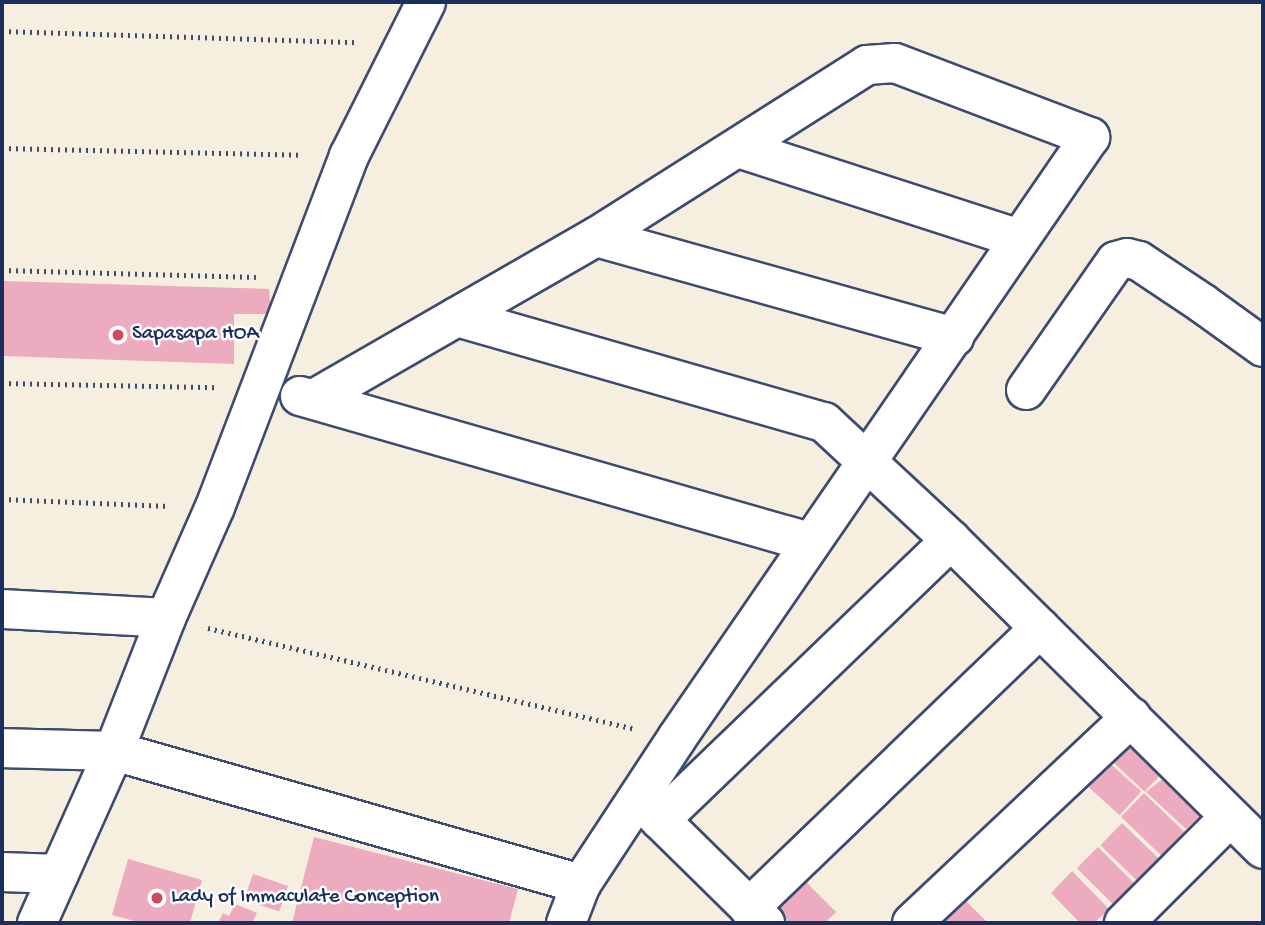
<!DOCTYPE html>
<html>
<head>
<meta charset="utf-8">
<style>
	body { margin:0 }
	#map { position:relative; width:1265px; height:925px; overflow:hidden; background:#f6efdf; font-family:"Gochi Hand",sans-serif }
	div>[style] { position:absolute }
	[style*='--x'] { left:calc(var(--x)*1px); top:calc(var(--y)*1px); width:calc(var(--w)*1px); rotate:calc(var(--a)*1deg) }
	.building>* { inset:0; background:#ecabbe; transform-origin:0 0 }
	.path>* { height:4.5px; margin-top:-2.25px; transform-origin:0; background:repeating-linear-gradient(90deg,#3c4c71 0 2px,transparent 0 7px) }
	.roads { filter:drop-shadow(2px 0 #3c4c71) drop-shadow(-2px 0 #3c4c71) drop-shadow(0 2px #3c4c71) drop-shadow(0 -2px #3c4c71) }
	.minor>* { height:38px; margin:-19px; padding:0 19px; transform-origin:19px; border-radius:19px; background:#fff }
	.dots>* { width:19px; height:19px; translate:-50% -50%; box-sizing:border-box; border:4px solid #fff; border-radius:50% }
	span { translate:-50% -50%; white-space:nowrap; text-align:center; line-height:1.15; -webkit-text-stroke:5px #fff; paint-order:stroke }
	.poi-label { font-size:21px; color:#1b2f5e }
	.left { translate:0 -50%; text-align:left }
	.frame { position:absolute; inset:0; border:4px solid #1b2f5e; pointer-events:none }
</style>
</head>
<body>
<div id="map">
	<div class="building">
		<div style="clip-path:polygon(2px 281px,269px 289px,271px 314px,234px 314px,234px 364px,2px 356px)"></div>
		<div style="left:1130px;top:737px;width:48px;height:30px;rotate:43deg"></div>
		<div style="left:1104px;top:758px;width:50px;height:32px;rotate:42deg"></div>
		<div style="clip-path:polygon(1169px 774px,1204px 812px,1186px 829px,1146px 792px)"></div>
		<div style="left:1144px;top:793px;width:57px;height:33px;rotate:44deg"></div>
		<div style="left:1122px;top:823px;width:56px;height:31px;rotate:44deg"></div>
		<div style="clip-path:polygon(314px 837px,518px 889px,509px 923px,292px 923px)"></div>
		<div style="left:1098px;top:847px;width:55px;height:30px;rotate:45deg"></div>
		<div style="clip-path:polygon(128px 859px,202px 880px,190px 923px,142px 923px,112px 915px)"></div>
		<div style="clip-path:polygon(1072px 871px,1109px 909px,1094px 923px,1080px 923px,1051px 893px)"></div>
		<div style="clip-path:polygon(797px 873px,836px 912px,825px 923px,789px 923px,768px 899px)"></div>
		<div style="left:253px;top:874px;width:37px;height:27px;rotate:19deg"></div>
		<div style="clip-path:polygon(963px 898px,988px 923px,937px 923px)"></div>
		<div style="clip-path:polygon(235px 904px,257px 913px,252px 923px,218px 923px,223px 913px,229px 916px)"></div>
	</div>
	<div class="path">
		<div style="--x:2;--y:31;--w:355;--a:1.8"></div>
		<div style="--x:2;--y:148;--w:301;--a:1.3"></div>
		<div style="--x:2;--y:270;--w:254;--a:1.6"></div>
		<div style="--x:2;--y:383;--w:215;--a:1.1"></div>
		<div style="--x:2;--y:499;--w:167;--a:2.4"></div>
		<div style="--x:208;--y:628;--w:436;--a:13.3"></div>
	</div>
	<div class="roads">
		<div class="minor">
			<div style="--x:738;--y:148;--w:296;--a:17.9"></div>
			<div style="--x:596;--y:237;--w:372;--a:15.6"></div>
			<div style="--x:457;--y:317;--w:382;--a:16"></div>
			<div style="--x:824;--y:422;--w:173;--a:42.9"></div>
			<div style="--x:951;--y:540;--w:439;--a:44.7"></div>
			<div style="--x:1026;--y:390;--w:157;--a:-55.1"></div>
			<div style="--x:1116;--y:261;--w:11;--a:-15"></div>
			<div style="--x:1127;--y:258;--w:12;--a:14"></div>
			<div style="--x:1139;--y:261;--w:76;--a:33.7"></div>
			<div style="--x:1202;--y:303;--w:75;--a:35.8"></div>
			<div style="--x:300;--y:396;--w:530;--a:16"></div>
			<div style="--x:314;--y:399;--w:325;--a:-29.9"></div>
			<div style="--x:596;--y:237;--w:321;--a:-32.4"></div>
			<div style="--x:867;--y:65;--w:28;--a:-4"></div>
			<div style="--x:895;--y:63;--w:209;--a:20.8"></div>
			<div style="--x:1090;--y:137;--w:729;--a:124.5"></div>
			<div style="--x:677;--y:738;--w:175;--a:123.3"></div>
			<div style="--x:581;--y:884;--w:42;--a:111"></div>
			<div style="--x:2;--y:609;--w:164;--a:3.1"></div>
			<div style="--x:2;--y:748;--w:112;--a:1.5"></div>
			<div style="--x:114;--y:751;--w:486;--a:15.9"></div>
			<div style="--x:641;--y:801;--w:174;--a:44.5"></div>
			<div style="--x:660;--y:820;--w:404;--a:-43.9"></div>
			<div style="--x:2;--y:872;--w:57;--a:2"></div>
			<div style="--x:749;--y:908;--w:404;--a:-43.9"></div>
			<div style="--x:37;--y:923;--w:188;--a:-65.9"></div>
			<div style="--x:114;--y:751;--w:143;--a:-68.6"></div>
			<div style="--x:166;--y:618;--w:121;--a:-66.2"></div>
			<div style="--x:215;--y:507;--w:376;--a:-69.1"></div>
			<div style="--x:349;--y:156;--w:172;--a:-63.4"></div>
			<div style="--x:912;--y:923;--w:301;--a:-43.2"></div>
			<div style="--x:1124;--y:923;--w:150;--a:-45"></div>
		</div>
	</div>
	<div class="dots">
		<div style="left:118px;top:335px;background:#d1495b"></div>
		<div style="left:157px;top:898px;background:#d1495b"></div>
	</div>
	<div class="poi-label">
		<span class="left" style="left:132px;top:335px">Sapasapa HOA</span>
		<span class="left" style="left:171px;top:898px">Lady of Immaculate Conception</span>
	</div>
	<div class="frame"></div>
</div>
</body>
</html>
